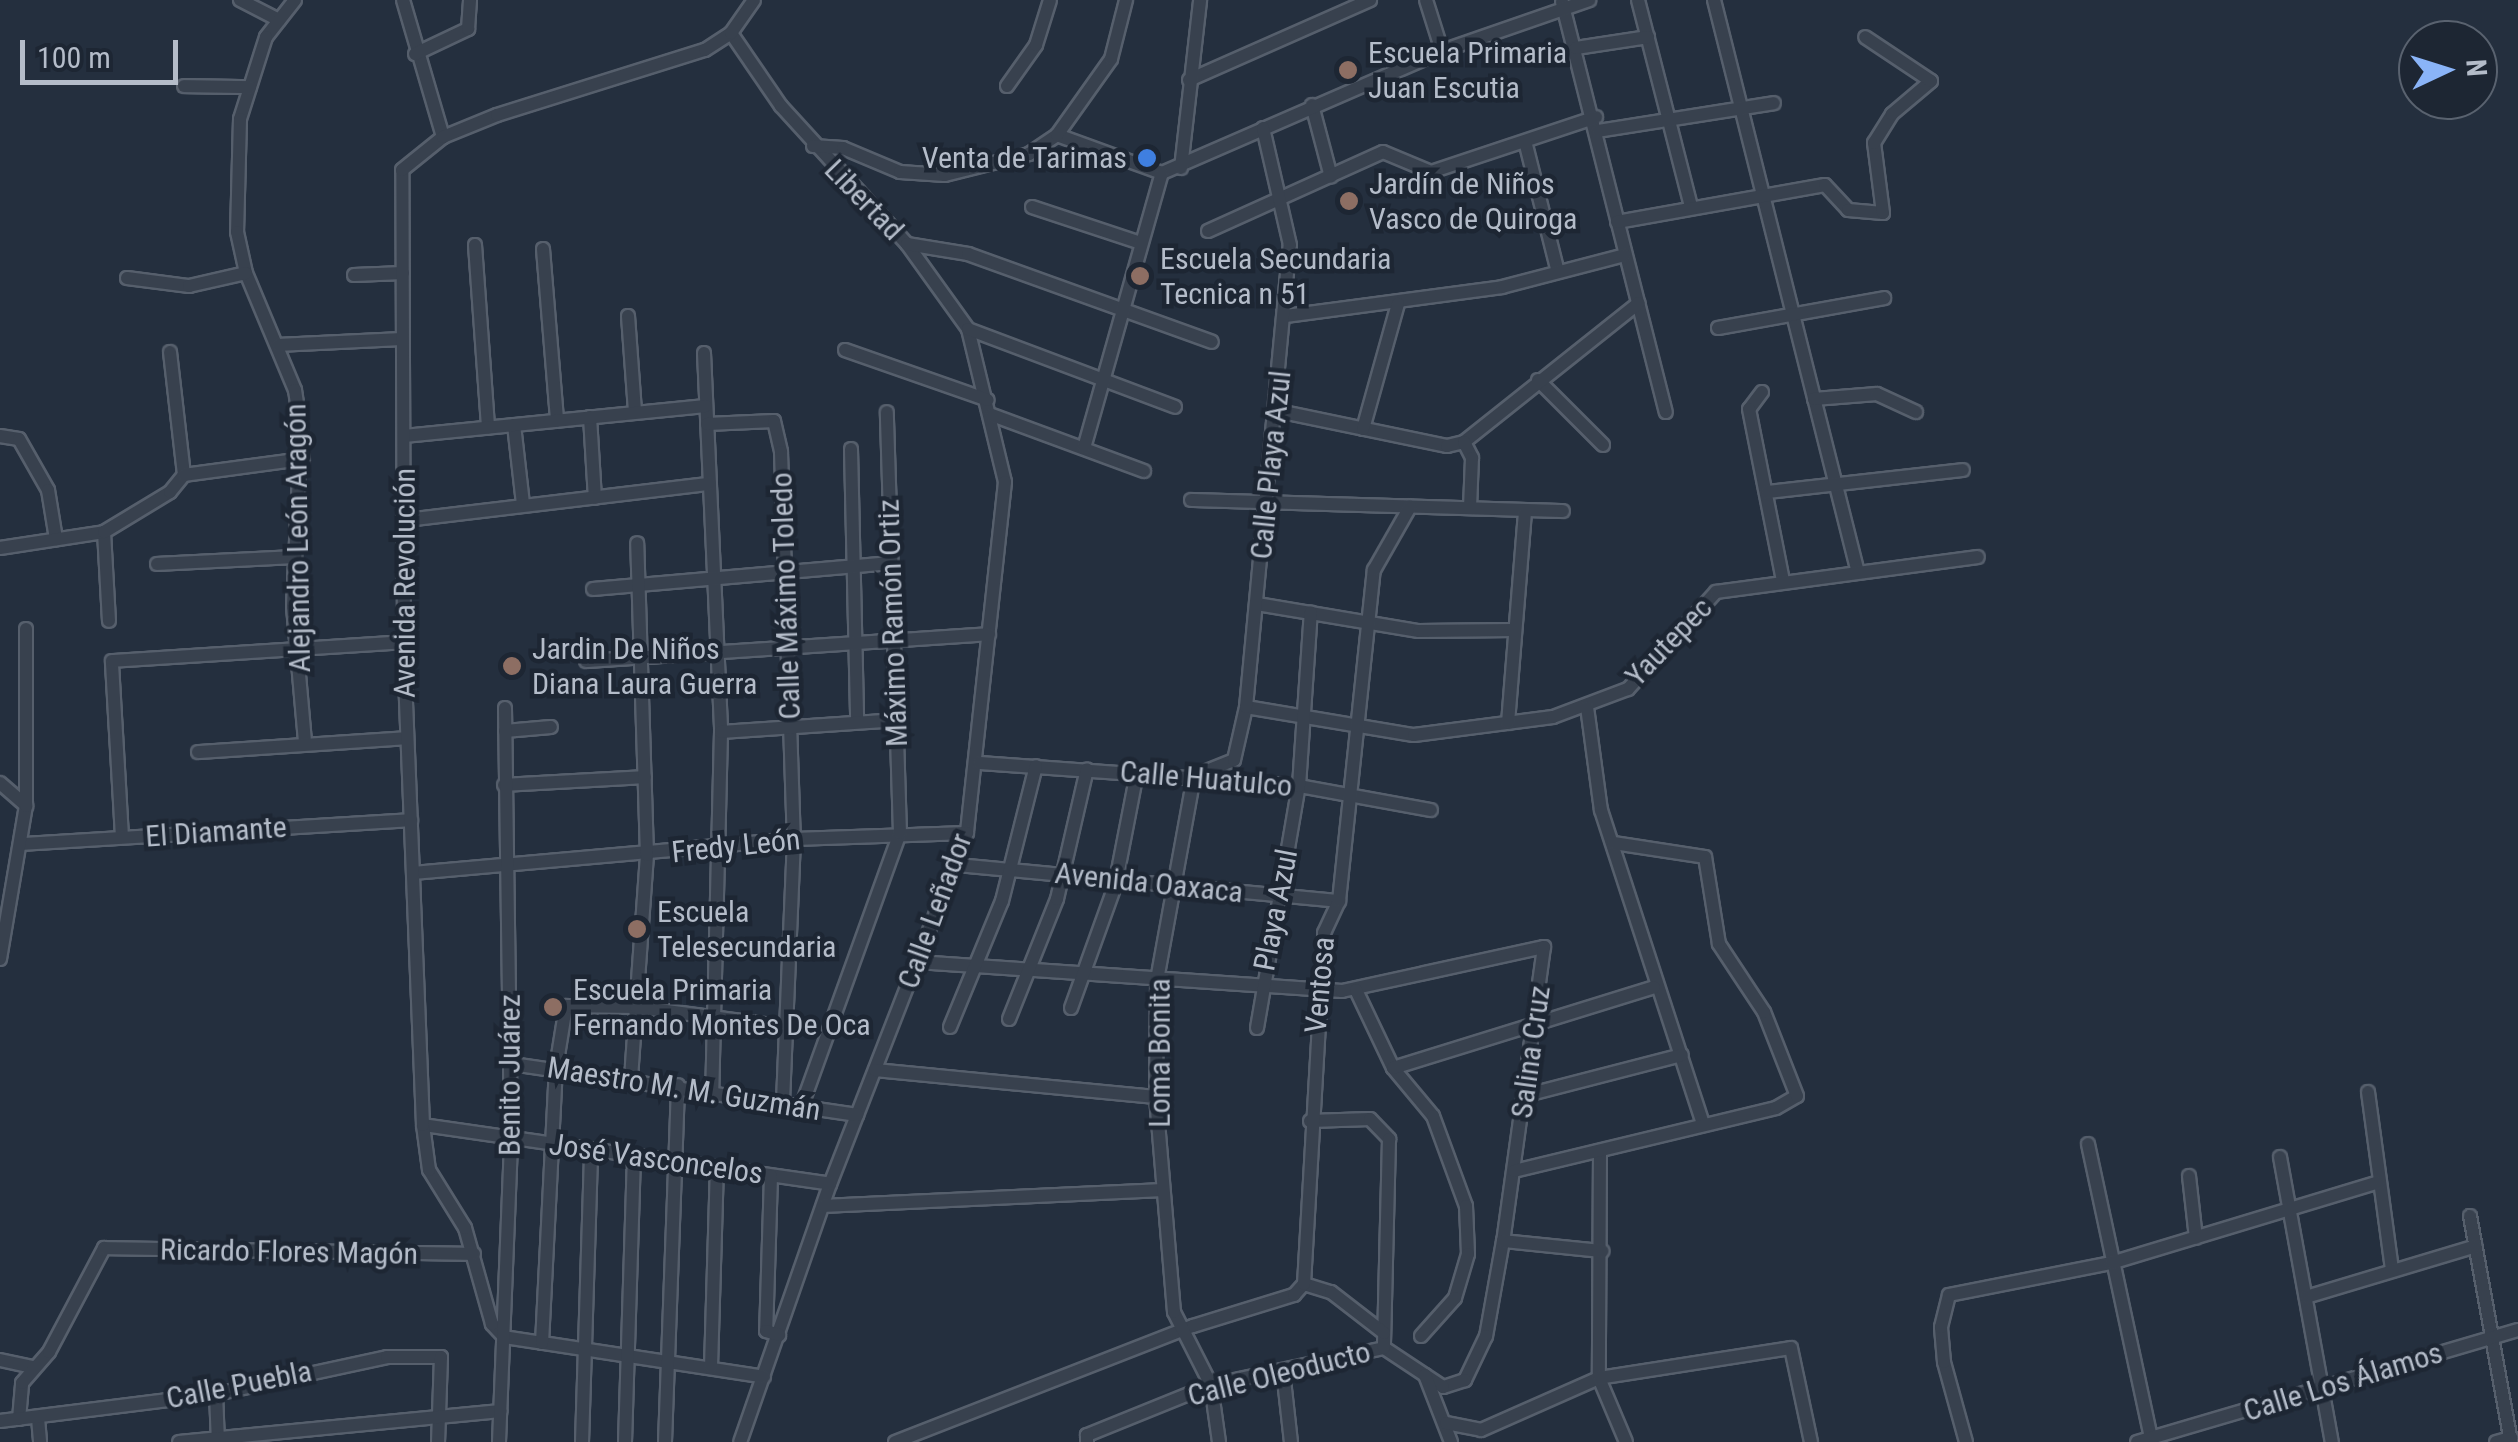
<!DOCTYPE html>
<html>
<head>
<meta charset="utf-8">
<style>
	body { margin:0 }
	#map { position:relative; width:2518px; height:1442px; overflow:hidden; background:#242f3e; font-family:"Roboto Condensed",sans-serif }
	div>[style] { position:absolute }
	[style*='--x'] { left:calc(var(--x)*1px); top:calc(var(--y)*1px); width:calc(var(--w)*1px); rotate:calc(var(--a)*1deg) }
	.roads { filter:drop-shadow(2px 0 #565f6c) drop-shadow(-2px 0 #565f6c) drop-shadow(0 2px #565f6c) drop-shadow(0 -2px #565f6c) }
	.minor>* { height:12px; margin:-6px; padding:0 6px; transform-origin:6px; border-radius:6px; background:#38414e }
	.dots>* { width:28px; height:28px; translate:-50% -50%; box-sizing:border-box; border:5px solid #1d2633; border-radius:50% }
	span { translate:-50% -50%; white-space:nowrap; text-align:center; line-height:1.15; -webkit-text-stroke:9px #1d2633; paint-order:stroke }
	.poi-label { font-size:30px; color:#b4bcc9 }
	.left { translate:0 -50%; text-align:left }
	.right { translate:-100% -50%; text-align:right }
	.street-label { font-size:30px; color:#b4bcc9 }
	.north { position:absolute; left:2398px; top:20px; width:100px; height:100px; box-sizing:border-box; background:#1d2633; border:2px solid #59626f; border-radius:50%; rotate:86deg; font-size:28px; font-weight:700; line-height:40px; text-align:center; color:#b4bcc9 }
	.north::after { content:''; display:block; margin:auto; width:35px; height:45px; background:#8ab4f8; clip-path:polygon(50% 0,100% 100%,50% 72%,0 100%) }
	.scale { position:absolute; left:20px; top:40px; width:158px; height:45px; box-sizing:border-box; border:5px solid #b4bcc9; border-top:0; padding-left:12px; font-size:30px; line-height:35px; white-space:nowrap; color:#b4bcc9; -webkit-text-stroke:8px #1d2633; paint-order:stroke }
</style>
</head>
<body>
<div id="map">
	<div class="roads">
		<div class="minor">
			<div style="--x:240;--y:0;--w:44;--a:27.1"></div>
			<div style="--x:295;--y:0;--w:47;--a:128.1"></div>
			<div style="--x:266;--y:37;--w:86;--a:107.6"></div>
			<div style="--x:240;--y:119;--w:113;--a:91.5"></div>
			<div style="--x:237;--y:232;--w:42;--a:77.6"></div>
			<div style="--x:246;--y:273;--w:127;--a:67.3"></div>
			<div style="--x:295;--y:390;--w:40;--a:81.5"></div>
			<div style="--x:301;--y:430;--w:177;--a:92.6"></div>
			<div style="--x:293;--y:607;--w:136;--a:84.9"></div>
			<div style="--x:403;--y:0;--w:143;--a:73.7"></div>
			<div style="--x:1426;--y:0;--w:53;--a:72.6"></div>
			<div style="--x:1638;--y:0;--w:214;--a:75.6"></div>
			<div style="--x:1714;--y:0;--w:587;--a:75.89"></div>
			<div style="--x:1562;--y:2;--w:423;--a:75.8"></div>
			<div style="--x:731;--y:33;--w:88;--a:55.6"></div>
			<div style="--x:781;--y:106;--w:187;--a:47.6"></div>
			<div style="--x:907;--y:244;--w:105;--a:54.3"></div>
			<div style="--x:968;--y:329;--w:157;--a:76.4"></div>
			<div style="--x:1005;--y:482;--w:353;--a:96.2"></div>
			<div style="--x:967;--y:833;--w:377;--a:111.3"></div>
			<div style="--x:830;--y:1184;--w:273;--a:109.2"></div>
			<div style="--x:1576;--y:48;--w:73;--a:-8.7"></div>
			<div style="--x:415;--y:54;--w:59;--a:-25.3"></div>
			<div style="--x:468;--y:29;--w:29;--a:-86"></div>
			<div style="--x:1189;--y:80;--w:198;--a:-23.8"></div>
			<div style="--x:184;--y:86;--w:66;--a:0.9"></div>
			<div style="--x:1007;--y:86;--w:50;--a:-54.7"></div>
			<div style="--x:1036;--y:45;--w:47;--a:-72.7"></div>
			<div style="--x:1312;--y:105;--w:74;--a:75.2"></div>
			<div style="--x:1598;--y:131;--w:178;--a:-9"></div>
			<div style="--x:1057;--y:135;--w:112;--a:19.9"></div>
			<div style="--x:1162;--y:173;--w:305;--a:-23.5"></div>
			<div style="--x:1442;--y:51;--w:156;--a:-19.1"></div>
			<div style="--x:1526;--y:145;--w:131;--a:75.9"></div>
			<div style="--x:813;--y:146;--w:30;--a:4"></div>
			<div style="--x:843;--y:148;--w:62;--a:22.8"></div>
			<div style="--x:900;--y:172;--w:45;--a:3.8"></div>
			<div style="--x:945;--y:175;--w:87;--a:-14"></div>
			<div style="--x:1029;--y:154;--w:34;--a:-34"></div>
			<div style="--x:1057;--y:135;--w:93;--a:-54.6"></div>
			<div style="--x:1111;--y:59;--w:61;--a:-75.7"></div>
			<div style="--x:1181;--y:168;--w:169;--a:-83.5"></div>
			<div style="--x:1032;--y:207;--w:115;--a:18.3"></div>
			<div style="--x:1617;--y:222;--w:211;--a:-10.1"></div>
			<div style="--x:1825;--y:185;--w:34;--a:47"></div>
			<div style="--x:1848;--y:210;--w:35;--a:5"></div>
			<div style="--x:1883;--y:213;--w:71;--a:-97.3"></div>
			<div style="--x:1874;--y:143;--w:34;--a:-58"></div>
			<div style="--x:1892;--y:114;--w:51;--a:-40.2"></div>
			<div style="--x:1931;--y:81;--w:79;--a:-146.3"></div>
			<div style="--x:1208;--y:231;--w:192;--a:-24.3"></div>
			<div style="--x:1383;--y:152;--w:52;--a:22.6"></div>
			<div style="--x:1431;--y:172;--w:174;--a:-18.4"></div>
			<div style="--x:907;--y:244;--w:62;--a:9.3"></div>
			<div style="--x:968;--y:254;--w:259;--a:19.8"></div>
			<div style="--x:475;--y:245;--w:183;--a:85.9"></div>
			<div style="--x:543;--y:249;--w:172;--a:85.3"></div>
			<div style="--x:354;--y:275;--w:49;--a:-2.3"></div>
			<div style="--x:127;--y:278;--w:63;--a:7.4"></div>
			<div style="--x:189;--y:286;--w:58;--a:-12.8"></div>
			<div style="--x:628;--y:316;--w:96;--a:85.8"></div>
			<div style="--x:1286;--y:316;--w:218;--a:-7.6"></div>
			<div style="--x:1502;--y:287;--w:127;--a:-14.6"></div>
			<div style="--x:1718;--y:328;--w:169;--a:-10.2"></div>
			<div style="--x:968;--y:329;--w:221;--a:20.6"></div>
			<div style="--x:278;--y:345;--w:123;--a:-2.8"></div>
			<div style="--x:845;--y:350;--w:151;--a:19.3"></div>
			<div style="--x:170;--y:352;--w:124;--a:83.5"></div>
			<div style="--x:704;--y:353;--w:379;--a:87.4"></div>
			<div style="--x:721;--y:732;--w:358;--a:91.4"></div>
			<div style="--x:1538;--y:380;--w:92;--a:45"></div>
			<div style="--x:1762;--y:392;--w:21;--a:127"></div>
			<div style="--x:1749;--y:409;--w:174;--a:78.8"></div>
			<div style="--x:1814;--y:399;--w:63;--a:-4.5"></div>
			<div style="--x:1877;--y:394;--w:43;--a:24.8"></div>
			<div style="--x:1278;--y:411;--w:173;--a:11.7"></div>
			<div style="--x:1447;--y:446;--w:17;--a:-13"></div>
			<div style="--x:1464;--y:442;--w:223;--a:-38.5"></div>
			<div style="--x:992;--y:415;--w:162;--a:20.2"></div>
			<div style="--x:590;--y:417;--w:81;--a:86.5"></div>
			<div style="--x:707;--y:424;--w:67;--a:-2.6"></div>
			<div style="--x:774;--y:421;--w:32;--a:77"></div>
			<div style="--x:781;--y:452;--w:387;--a:88.1"></div>
			<div style="--x:794;--y:839;--w:263;--a:92.4"></div>
			<div style="--x:514;--y:425;--w:80;--a:83.5"></div>
			<div style="--x:1363;--y:429;--w:130;--a:-74.4"></div>
			<div style="--x:0;--y:436;--w:19;--a:9"></div>
			<div style="--x:19;--y:439;--w:59;--a:60.4"></div>
			<div style="--x:48;--y:490;--w:50;--a:80.7"></div>
			<div style="--x:404;--y:436;--w:303;--a:-5.7"></div>
			<div style="--x:1464;--y:442;--w:18;--a:63"></div>
			<div style="--x:1472;--y:458;--w:50;--a:92.3"></div>
			<div style="--x:1084;--y:448;--w:286;--a:-74.2"></div>
			<div style="--x:851;--y:449;--w:273;--a:88.7"></div>
			<div style="--x:1767;--y:492;--w:197;--a:-6.4"></div>
			<div style="--x:1191;--y:500;--w:372;--a:1.7"></div>
			<div style="--x:406;--y:520;--w:306;--a:-6.8"></div>
			<div style="--x:104;--y:532;--w:89;--a:86.8"></div>
			<div style="--x:0;--y:548;--w:105;--a:-8.7"></div>
			<div style="--x:104;--y:532;--w:77;--a:-31.2"></div>
			<div style="--x:170;--y:492;--w:22;--a:-51"></div>
			<div style="--x:184;--y:475;--w:120;--a:-7.7"></div>
			<div style="--x:157;--y:564;--w:137;--a:-2.9"></div>
			<div style="--x:593;--y:589;--w:299;--a:-5"></div>
			<div style="--x:1257;--y:604;--w:164;--a:9.5"></div>
			<div style="--x:1419;--y:631;--w:95;--a:-0.6"></div>
			<div style="--x:586;--y:661;--w:404;--a:-3.8"></div>
			<div style="--x:1246;--y:707;--w:170;--a:9.5"></div>
			<div style="--x:1414;--y:735;--w:140;--a:-7.4"></div>
			<div style="--x:1553;--y:717;--w:80;--a:-20.5"></div>
			<div style="--x:1628;--y:689;--w:131;--a:-47.8"></div>
			<div style="--x:1716;--y:592;--w:264;--a:-7.6"></div>
			<div style="--x:1587;--y:707;--w:104;--a:82.3"></div>
			<div style="--x:1601;--y:810;--w:327;--a:72"></div>
			<div style="--x:1508;--y:723;--w:213;--a:-85.4"></div>
			<div style="--x:505;--y:731;--w:46;--a:-5"></div>
			<div style="--x:721;--y:732;--w:174;--a:-3.9"></div>
			<div style="--x:198;--y:752;--w:209;--a:-3.8"></div>
			<div style="--x:979;--y:763;--w:321;--a:4.1"></div>
			<div style="--x:1299;--y:786;--w:134;--a:10.3"></div>
			<div style="--x:0;--y:783;--w:35;--a:41"></div>
			<div style="--x:504;--y:785;--w:141;--a:-3.2"></div>
			<div style="--x:122;--y:837;--w:176;--a:-93.3"></div>
			<div style="--x:112;--y:661;--w:293;--a:-3.7"></div>
			<div style="--x:22;--y:844;--w:390;--a:-3.5"></div>
			<div style="--x:958;--y:865;--w:383;--a:5.4"></div>
			<div style="--x:413;--y:873;--w:383;--a:-5.1"></div>
			<div style="--x:794;--y:839;--w:173;--a:-2"></div>
			<div style="--x:0;--y:959;--w:155;--a:-80.4"></div>
			<div style="--x:26;--y:806;--w:177;--a:-90"></div>
			<div style="--x:917;--y:962;--w:426;--a:3.9"></div>
			<div style="--x:1342;--y:991;--w:207;--a:-12.3"></div>
			<div style="--x:1544;--y:947;--w:297;--a:97.9"></div>
			<div style="--x:1503;--y:1241;--w:97;--a:100.1"></div>
			<div style="--x:1486;--y:1336;--w:49;--a:115.5"></div>
			<div style="--x:1465;--y:1380;--w:23;--a:162"></div>
			<div style="--x:1443;--y:1387;--w:71;--a:-146.5"></div>
			<div style="--x:1384;--y:1348;--w:177;--a:167.9"></div>
			<div style="--x:1211;--y:1385;--w:134;--a:158"></div>
			<div style="--x:1087;--y:1435;--w:7;--a:90"></div>
			<div style="--x:1356;--y:990;--w:86;--a:64.6"></div>
			<div style="--x:1393;--y:1068;--w:62;--a:50.2"></div>
			<div style="--x:1433;--y:1116;--w:96;--a:69.9"></div>
			<div style="--x:1466;--y:1206;--w:48;--a:87.6"></div>
			<div style="--x:1468;--y:1254;--w:46;--a:106.5"></div>
			<div style="--x:1455;--y:1298;--w:51;--a:131.8"></div>
			<div style="--x:1071;--y:1008;--w:130;--a:-70.2"></div>
			<div style="--x:1115;--y:886;--w:115;--a:-79"></div>
			<div style="--x:1009;--y:1019;--w:129;--a:-68.2"></div>
			<div style="--x:1057;--y:899;--w:133;--a:-77"></div>
			<div style="--x:950;--y:1027;--w:136;--a:-67.6"></div>
			<div style="--x:1002;--y:901;--w:139;--a:-75.9"></div>
			<div style="--x:1257;--y:1028;--w:246;--a:-80.2"></div>
			<div style="--x:1299;--y:786;--w:174;--a:-86.1"></div>
			<div style="--x:512;--y:1064;--w:349;--a:8.4"></div>
			<div style="--x:1393;--y:1068;--w:273;--a:-17.2"></div>
			<div style="--x:875;--y:1070;--w:282;--a:5.5"></div>
			<div style="--x:631;--y:1078;--w:224;--a:-85.9"></div>
			<div style="--x:647;--y:855;--w:312;--a:-91.8"></div>
			<div style="--x:2368;--y:1092;--w:180;--a:82.3"></div>
			<div style="--x:1523;--y:1096;--w:164;--a:-14.5"></div>
			<div style="--x:802;--y:1105;--w:289;--a:-70.2"></div>
			<div style="--x:900;--y:833;--w:421;--a:-91.8"></div>
			<div style="--x:1310;--y:1121;--w:60;--a:-1.9"></div>
			<div style="--x:1370;--y:1119;--w:28;--a:46"></div>
			<div style="--x:1389;--y:1139;--w:209;--a:91.4"></div>
			<div style="--x:423;--y:1125;--w:411;--a:8.2"></div>
			<div style="--x:2088;--y:1144;--w:305;--a:77.9"></div>
			<div style="--x:1600;--y:1151;--w:227;--a:90.3"></div>
			<div style="--x:1599;--y:1378;--w:69;--a:67.1"></div>
			<div style="--x:2280;--y:1157;--w:290;--a:79.7"></div>
			<div style="--x:1514;--y:1171;--w:269;--a:-13.5"></div>
			<div style="--x:1776;--y:1108;--w:24;--a:-30"></div>
			<div style="--x:1797;--y:1096;--w:90;--a:-111.4"></div>
			<div style="--x:1764;--y:1012;--w:82;--a:-123.5"></div>
			<div style="--x:1719;--y:944;--w:88;--a:-99.1"></div>
			<div style="--x:1705;--y:857;--w:93;--a:-171.3"></div>
			<div style="--x:771;--y:1176;--w:155;--a:91.8"></div>
			<div style="--x:766;--y:1331;--w:14;--a:17"></div>
			<div style="--x:2189;--y:1176;--w:62;--a:83.6"></div>
			<div style="--x:823;--y:1206;--w:340;--a:-2.7"></div>
			<div style="--x:2470;--y:1216;--w:230;--a:79.7"></div>
			<div style="--x:1503;--y:1241;--w:100;--a:5.8"></div>
			<div style="--x:1304;--y:1284;--w:28;--a:17"></div>
			<div style="--x:1331;--y:1292;--w:67;--a:37.7"></div>
			<div style="--x:2306;--y:1297;--w:177;--a:-16.7"></div>
			<div style="--x:504;--y:1337;--w:18;--a:-133"></div>
			<div style="--x:492;--y:1324;--w:100;--a:-105.7"></div>
			<div style="--x:465;--y:1228;--w:68;--a:-121.8"></div>
			<div style="--x:429;--y:1170;--w:45;--a:-97.6"></div>
			<div style="--x:423;--y:1125;--w:483;--a:-92.3"></div>
			<div style="--x:404;--y:642;--w:472;--a:-90.2"></div>
			<div style="--x:402;--y:170;--w:53;--a:-38.8"></div>
			<div style="--x:443;--y:137;--w:58;--a:-22.2"></div>
			<div style="--x:497;--y:115;--w:218;--a:-17.4"></div>
			<div style="--x:705;--y:50;--w:31;--a:-33"></div>
			<div style="--x:731;--y:33;--w:40;--a:-55.1"></div>
			<div style="--x:504;--y:1337;--w:263;--a:8.7"></div>
			<div style="--x:542;--y:1343;--w:275;--a:-87.1"></div>
			<div style="--x:556;--y:1068;--w:63;--a:-80.8"></div>
			<div style="--x:566;--y:1006;--w:70;--a:0.8"></div>
			<div style="--x:636;--y:1007;--w:152;--a:7.5"></div>
			<div style="--x:0;--y:1360;--w:35;--a:12"></div>
			<div style="--x:711;--y:1367;--w:199;--a:-88.3"></div>
			<div style="--x:1283;--y:1371;--w:71;--a:83.6"></div>
			<div style="--x:1425;--y:1375;--w:72;--a:68.8"></div>
			<div style="--x:216;--y:1394;--w:48;--a:87.6"></div>
			<div style="--x:38;--y:1418;--w:24;--a:85"></div>
			<div style="--x:19;--y:1419;--w:36;--a:-85"></div>
			<div style="--x:22;--y:1383;--w:41;--a:-48.9"></div>
			<div style="--x:49;--y:1352;--w:118;--a:-62.1"></div>
			<div style="--x:104;--y:1248;--w:370;--a:0.9"></div>
			<div style="--x:0;--y:1421;--w:218;--a:-7.1"></div>
			<div style="--x:216;--y:1394;--w:175;--a:-12.2"></div>
			<div style="--x:387;--y:1357;--w:54;--a:0"></div>
			<div style="--x:441;--y:1357;--w:85;--a:92"></div>
			<div style="--x:1446;--y:1423;--w:36;--a:11"></div>
			<div style="--x:1481;--y:1430;--w:129;--a:-23.8"></div>
			<div style="--x:1599;--y:1378;--w:194;--a:-8.9"></div>
			<div style="--x:1791;--y:1348;--w:96;--a:78"></div>
			<div style="--x:179;--y:1442;--w:323;--a:-5.5"></div>
			<div style="--x:499;--y:1442;--w:304;--a:-87.7"></div>
			<div style="--x:511;--y:1138;--w:430;--a:-90.8"></div>
			<div style="--x:582;--y:1442;--w:292;--a:-88.2"></div>
			<div style="--x:625;--y:1442;--w:286;--a:-88.2"></div>
			<div style="--x:665;--y:1442;--w:357;--a:-87.9"></div>
			<div style="--x:895;--y:1442;--w:320;--a:-21.3"></div>
			<div style="--x:1193;--y:1326;--w:106;--a:-17.1"></div>
			<div style="--x:1294;--y:1295;--w:15;--a:-48"></div>
			<div style="--x:1304;--y:1284;--w:352;--a:-86.7"></div>
			<div style="--x:1324;--y:933;--w:35;--a:-65"></div>
			<div style="--x:1339;--y:901;--w:333;--a:-84"></div>
			<div style="--x:1374;--y:570;--w:73;--a:-60.3"></div>
			<div style="--x:1219;--y:1442;--w:58;--a:-98"></div>
			<div style="--x:1211;--y:1385;--w:82;--a:-116.9"></div>
			<div style="--x:1174;--y:1312;--w:216;--a:-94.8"></div>
			<div style="--x:1156;--y:1097;--w:117;--a:-89.5"></div>
			<div style="--x:1157;--y:980;--w:207;--a:-79.7"></div>
			<div style="--x:1194;--y:776;--w:43;--a:-21.8"></div>
			<div style="--x:1234;--y:760;--w:54;--a:-77.2"></div>
			<div style="--x:1246;--y:707;--w:464;--a:-84.6"></div>
			<div style="--x:1290;--y:245;--w:120;--a:-103"></div>
			<div style="--x:1966;--y:1442;--w:83;--a:-105.4"></div>
			<div style="--x:1944;--y:1362;--w:35;--a:-95"></div>
			<div style="--x:1941;--y:1327;--w:33;--a:-76"></div>
			<div style="--x:1949;--y:1295;--w:165;--a:-11.2"></div>
			<div style="--x:2111;--y:1263;--w:280;--a:-16.8"></div>
			<div style="--x:2137;--y:1442;--w:397;--a:-16.4"></div>
			<div style="--x:2496;--y:1442;--w:16;--a:-15"></div>
		</div>
	</div>
	<div class="dots">
		<div style="left:1348px;top:70px;background:#8d6e63"></div>
		<div style="left:1147px;top:158px;background:#3f7fe0"></div>
		<div style="left:1349px;top:201px;background:#8d6e63"></div>
		<div style="left:1140px;top:276px;background:#8d6e63"></div>
		<div style="left:512px;top:666px;background:#8d6e63"></div>
		<div style="left:637px;top:929px;background:#8d6e63"></div>
		<div style="left:553px;top:1007px;background:#8d6e63"></div>
	</div>
	<div class="poi-label">
		<span class="left" style="left:1368px;top:70px">Escuela Primaria<br>Juan Escutia</span>
		<span class="right" style="left:1127px;top:158px">Venta de Tarimas</span>
		<span class="left" style="left:1369px;top:201px">Jardín de Niños<br>Vasco de Quiroga</span>
		<span class="left" style="left:1160px;top:276px">Escuela Secundaria<br>Tecnica n 51</span>
		<span class="left" style="left:532px;top:666px">Jardin De Niños<br>Diana Laura Guerra</span>
		<span class="left" style="left:657px;top:929px">Escuela<br>Telesecundaria</span>
		<span class="left" style="left:573px;top:1007px">Escuela Primaria<br>Fernando Montes De Oca</span>
	</div>
	<div class="street-label">
		<span style="left:864px;top:200px;rotate:46deg">Libertad</span>
		<span style="left:1271px;top:465px;rotate:-84deg">Calle Playa Azul</span>
		<span style="left:298px;top:538px;rotate:-91deg">Alejandro León Aragón</span>
		<span style="left:405px;top:583px;rotate:-90deg">Avenida Revolución</span>
		<span style="left:786px;top:596px;rotate:-92deg">Calle Máximo Toledo</span>
		<span style="left:893px;top:623px;rotate:-92deg">Máximo Ramón Ortiz</span>
		<span style="left:1669px;top:642px;rotate:-46deg">Yautepec</span>
		<span style="left:1206px;top:779px;rotate:5deg">Calle Huatulco</span>
		<span style="left:216px;top:832px;rotate:-4deg">El Diamante</span>
		<span style="left:736px;top:846px;rotate:-6deg">Fredy León</span>
		<span style="left:1149px;top:883px;rotate:6deg">Avenida Oaxaca</span>
		<span style="left:1276px;top:910px;rotate:-79deg">Playa Azul</span>
		<span style="left:935px;top:911px;rotate:-70deg">Calle Leñador</span>
		<span style="left:1320px;top:985px;rotate:-85deg">Ventosa</span>
		<span style="left:1531px;top:1052px;rotate:-82deg">Salina Cruz</span>
		<span style="left:1160px;top:1053px;rotate:-90deg">Loma Bonita</span>
		<span style="left:510px;top:1075px;rotate:-90deg">Benito Juárez</span>
		<span style="left:684px;top:1089px;rotate:9deg">Maestro M. M. Guzmán</span>
		<span style="left:656px;top:1159px;rotate:8deg">José Vasconcelos</span>
		<span style="left:289px;top:1252px;rotate:1deg">Ricardo Flores Magón</span>
		<span style="left:1279px;top:1374px;rotate:-14deg">Calle Oleoducto</span>
		<span style="left:2343px;top:1382px;rotate:-17deg">Calle Los Álamos</span>
		<span style="left:239px;top:1385px;rotate:-11deg">Calle Puebla</span>
	</div>
	<div class="north">N</div>
	<div class="scale">100 m</div>
</div>
</body>
</html>
